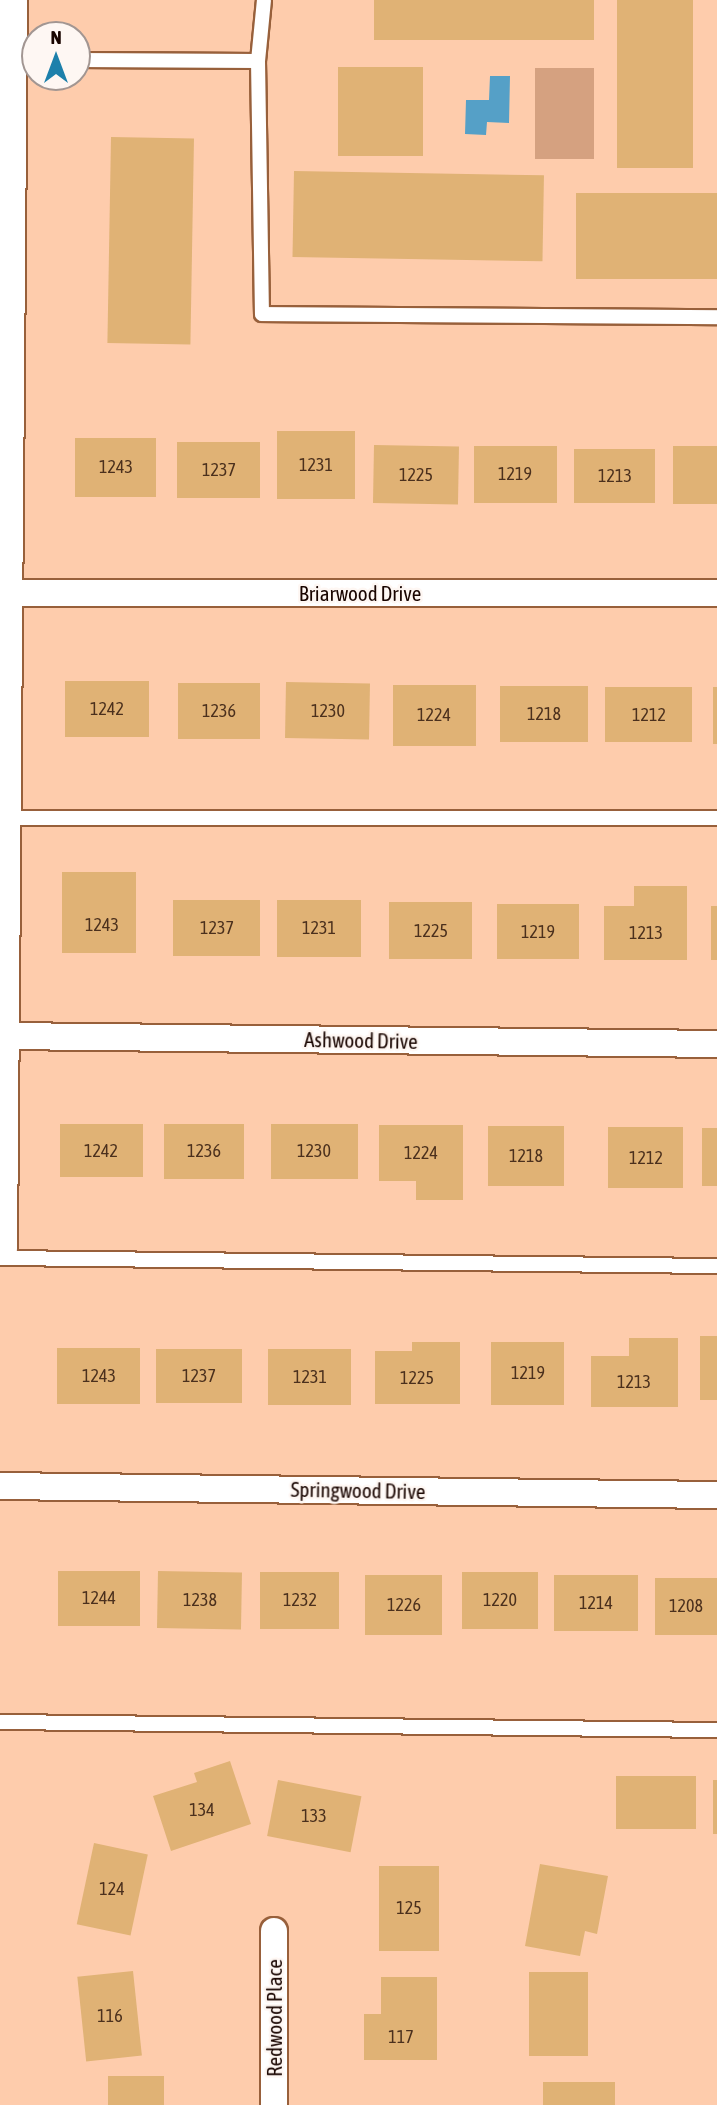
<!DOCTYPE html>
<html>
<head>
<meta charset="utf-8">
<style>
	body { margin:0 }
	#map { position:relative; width:717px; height:2105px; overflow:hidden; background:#feccac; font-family:"Asap Condensed",sans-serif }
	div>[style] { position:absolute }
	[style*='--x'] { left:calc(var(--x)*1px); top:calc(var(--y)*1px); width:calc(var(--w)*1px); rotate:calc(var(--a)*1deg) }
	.green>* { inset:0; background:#d5a180; transform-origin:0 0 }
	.water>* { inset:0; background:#55a0c7 }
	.building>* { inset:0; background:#e0b275; transform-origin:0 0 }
	.roads { filter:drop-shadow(2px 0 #98603b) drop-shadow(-2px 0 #98603b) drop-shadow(0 2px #98603b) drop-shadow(0 -2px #98603b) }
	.service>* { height:14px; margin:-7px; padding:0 7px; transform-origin:7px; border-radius:7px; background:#fff }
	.minor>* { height:26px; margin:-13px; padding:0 13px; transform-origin:13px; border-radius:13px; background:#fff }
	.tertiary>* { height:33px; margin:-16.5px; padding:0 16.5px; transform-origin:16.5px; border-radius:16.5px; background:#fff }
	span { translate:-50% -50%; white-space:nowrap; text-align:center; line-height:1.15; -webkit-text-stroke:5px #fef7f3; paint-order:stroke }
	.number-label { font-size:18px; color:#4b301d }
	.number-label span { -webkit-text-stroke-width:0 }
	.street-label { font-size:21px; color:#190500 }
	.north { position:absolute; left:21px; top:21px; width:70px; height:70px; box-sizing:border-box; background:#fef7f3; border:2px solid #a29692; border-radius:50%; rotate:0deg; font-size:19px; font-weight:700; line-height:28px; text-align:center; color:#190500 }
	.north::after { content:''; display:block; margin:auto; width:24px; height:32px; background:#1d80ab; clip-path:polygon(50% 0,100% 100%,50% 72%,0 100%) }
</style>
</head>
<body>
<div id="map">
	<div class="green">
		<div style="left:535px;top:68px;width:59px;height:91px"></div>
	</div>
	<div class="water">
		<div style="clip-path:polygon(490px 76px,510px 76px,509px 123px,487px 122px,486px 135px,465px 134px,466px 100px,489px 100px)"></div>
	</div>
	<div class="building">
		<div style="left:374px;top:0;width:220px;height:40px"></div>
		<div style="left:617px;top:0;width:76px;height:168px"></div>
		<div style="left:338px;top:67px;width:85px;height:89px"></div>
		<div style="left:111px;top:137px;width:83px;height:206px;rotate:1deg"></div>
		<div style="left:294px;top:171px;width:250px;height:86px;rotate:1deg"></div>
		<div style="left:576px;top:193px;width:141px;height:86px"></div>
		<div style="left:277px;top:431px;width:78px;height:68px"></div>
		<div style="left:75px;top:438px;width:81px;height:59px"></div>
		<div style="left:177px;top:442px;width:83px;height:56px"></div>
		<div style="left:374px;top:445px;width:85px;height:58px;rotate:1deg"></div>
		<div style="left:474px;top:446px;width:83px;height:57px"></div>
		<div style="left:673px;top:446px;width:44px;height:58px"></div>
		<div style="left:574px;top:449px;width:81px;height:54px"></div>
		<div style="left:65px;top:681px;width:84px;height:56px"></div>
		<div style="left:286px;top:682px;width:84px;height:56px;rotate:1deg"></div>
		<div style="left:178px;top:683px;width:82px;height:56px"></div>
		<div style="left:393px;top:685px;width:83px;height:61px"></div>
		<div style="left:500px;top:686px;width:88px;height:56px"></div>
		<div style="left:605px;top:687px;width:87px;height:55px"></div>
		<div style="left:713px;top:687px;width:4px;height:57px"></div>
		<div style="left:62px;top:872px;width:74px;height:81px"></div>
		<div style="clip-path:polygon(634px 886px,687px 886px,687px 960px,604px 960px,604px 906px,634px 906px)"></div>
		<div style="left:173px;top:900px;width:87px;height:56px"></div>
		<div style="left:277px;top:900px;width:84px;height:57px"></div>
		<div style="left:389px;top:902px;width:83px;height:57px"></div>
		<div style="left:497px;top:904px;width:82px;height:55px"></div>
		<div style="left:711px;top:906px;width:6px;height:54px"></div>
		<div style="left:60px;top:1124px;width:83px;height:53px"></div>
		<div style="left:164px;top:1124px;width:80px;height:55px"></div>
		<div style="left:271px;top:1124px;width:87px;height:55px"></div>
		<div style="clip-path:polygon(379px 1125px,463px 1125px,463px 1200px,416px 1200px,416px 1181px,379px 1181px)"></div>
		<div style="left:488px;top:1126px;width:76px;height:60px"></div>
		<div style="left:608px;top:1127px;width:75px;height:61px"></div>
		<div style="left:702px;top:1128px;width:15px;height:58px"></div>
		<div style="left:700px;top:1336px;width:17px;height:64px"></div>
		<div style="clip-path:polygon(629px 1338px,678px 1338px,678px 1407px,591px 1407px,591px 1356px,629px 1356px)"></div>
		<div style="clip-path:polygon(412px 1342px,460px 1342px,460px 1404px,375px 1404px,375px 1351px,412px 1351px)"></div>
		<div style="left:491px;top:1342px;width:73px;height:63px"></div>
		<div style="left:57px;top:1348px;width:83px;height:56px"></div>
		<div style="left:156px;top:1349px;width:86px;height:54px"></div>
		<div style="left:268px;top:1349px;width:83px;height:56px"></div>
		<div style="left:58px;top:1571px;width:82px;height:55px"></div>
		<div style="left:158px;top:1571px;width:84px;height:57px;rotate:1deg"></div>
		<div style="left:260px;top:1572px;width:79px;height:57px"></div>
		<div style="left:462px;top:1572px;width:76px;height:57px"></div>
		<div style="left:365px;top:1575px;width:77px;height:60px"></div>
		<div style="left:554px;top:1575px;width:84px;height:56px"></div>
		<div style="left:655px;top:1578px;width:62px;height:57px"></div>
		<div style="clip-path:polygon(230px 1761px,251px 1824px,171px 1851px,153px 1796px,197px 1782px,194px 1773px)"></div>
		<div style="left:616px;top:1776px;width:80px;height:53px"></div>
		<div style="left:278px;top:1780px;width:85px;height:57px;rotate:11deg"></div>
		<div style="left:713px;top:1780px;width:4px;height:54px"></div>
		<div style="left:94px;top:1843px;width:55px;height:83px;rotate:12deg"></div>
		<div style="clip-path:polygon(540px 1864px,608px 1876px,597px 1934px,585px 1931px,580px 1956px,525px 1946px)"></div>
		<div style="left:379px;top:1866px;width:60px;height:85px"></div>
		<div style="left:133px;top:1971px;width:85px;height:56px;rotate:84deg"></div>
		<div style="left:529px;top:1972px;width:59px;height:84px"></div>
		<div style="clip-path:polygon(381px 1977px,437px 1977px,437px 2060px,364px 2060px,364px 2014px,381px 2014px)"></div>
		<div style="left:108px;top:2076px;width:56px;height:29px"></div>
		<div style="left:543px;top:2082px;width:72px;height:23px"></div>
	</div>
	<div class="roads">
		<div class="service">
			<div style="--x:9;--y:60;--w:26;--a:0"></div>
			<div style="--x:77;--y:60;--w:181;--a:0.3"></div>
			<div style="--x:258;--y:61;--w:253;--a:89.1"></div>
			<div style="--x:262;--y:314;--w:455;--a:0.4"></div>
			<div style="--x:258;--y:61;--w:61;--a:-84.4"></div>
			<div style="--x:4;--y:818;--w:713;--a:0"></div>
			<div style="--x:0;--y:1258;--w:717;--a:0.64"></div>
			<div style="--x:0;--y:1722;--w:717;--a:0.64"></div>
		</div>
		<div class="minor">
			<div style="--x:3;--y:593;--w:714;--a:0"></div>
			<div style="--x:5;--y:1036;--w:712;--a:0.64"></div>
			<div style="--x:0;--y:1486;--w:717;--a:0.72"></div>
			<div style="--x:274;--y:1931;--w:174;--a:90"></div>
		</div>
		<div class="tertiary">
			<div style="--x:0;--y:1248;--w:1248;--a:-89.54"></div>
		</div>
	</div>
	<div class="number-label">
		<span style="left:316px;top:465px">1231</span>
		<span style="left:116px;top:467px">1243</span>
		<span style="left:219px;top:470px">1237</span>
		<span style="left:515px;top:474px">1219</span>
		<span style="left:416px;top:475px">1225</span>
		<span style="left:615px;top:476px">1213</span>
		<span style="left:107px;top:709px">1242</span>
		<span style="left:219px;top:711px">1236</span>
		<span style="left:328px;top:711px">1230</span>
		<span style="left:544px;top:714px">1218</span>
		<span style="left:434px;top:715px">1224</span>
		<span style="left:649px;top:715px">1212</span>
		<span style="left:102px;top:925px">1243</span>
		<span style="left:217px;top:928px">1237</span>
		<span style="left:319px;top:928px">1231</span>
		<span style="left:431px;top:931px">1225</span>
		<span style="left:538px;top:932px">1219</span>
		<span style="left:646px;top:933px">1213</span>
		<span style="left:101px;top:1151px">1242</span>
		<span style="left:204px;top:1151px">1236</span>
		<span style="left:314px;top:1151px">1230</span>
		<span style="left:421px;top:1153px">1224</span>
		<span style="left:526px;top:1156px">1218</span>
		<span style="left:646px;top:1158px">1212</span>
		<span style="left:528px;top:1373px">1219</span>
		<span style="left:99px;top:1376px">1243</span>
		<span style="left:199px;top:1376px">1237</span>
		<span style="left:310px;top:1377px">1231</span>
		<span style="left:417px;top:1378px">1225</span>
		<span style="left:634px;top:1382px">1213</span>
		<span style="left:99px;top:1598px">1244</span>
		<span style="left:200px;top:1600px">1238</span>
		<span style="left:300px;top:1600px">1232</span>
		<span style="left:500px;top:1600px">1220</span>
		<span style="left:596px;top:1603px">1214</span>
		<span style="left:404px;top:1605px">1226</span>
		<span style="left:686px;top:1606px">1208</span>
		<span style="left:202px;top:1810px">134</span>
		<span style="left:314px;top:1816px">133</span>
		<span style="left:112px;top:1889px">124</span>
		<span style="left:409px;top:1908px">125</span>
		<span style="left:110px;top:2016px">116</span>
		<span style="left:401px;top:2037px">117</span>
	</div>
	<div class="street-label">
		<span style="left:360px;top:593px">Briarwood Drive</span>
		<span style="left:361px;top:1040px;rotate:1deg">Ashwood Drive</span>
		<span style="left:358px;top:1490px;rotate:1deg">Springwood Drive</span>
		<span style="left:274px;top:2018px;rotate:-90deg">Redwood Place</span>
	</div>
	<div class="north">N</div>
</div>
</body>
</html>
